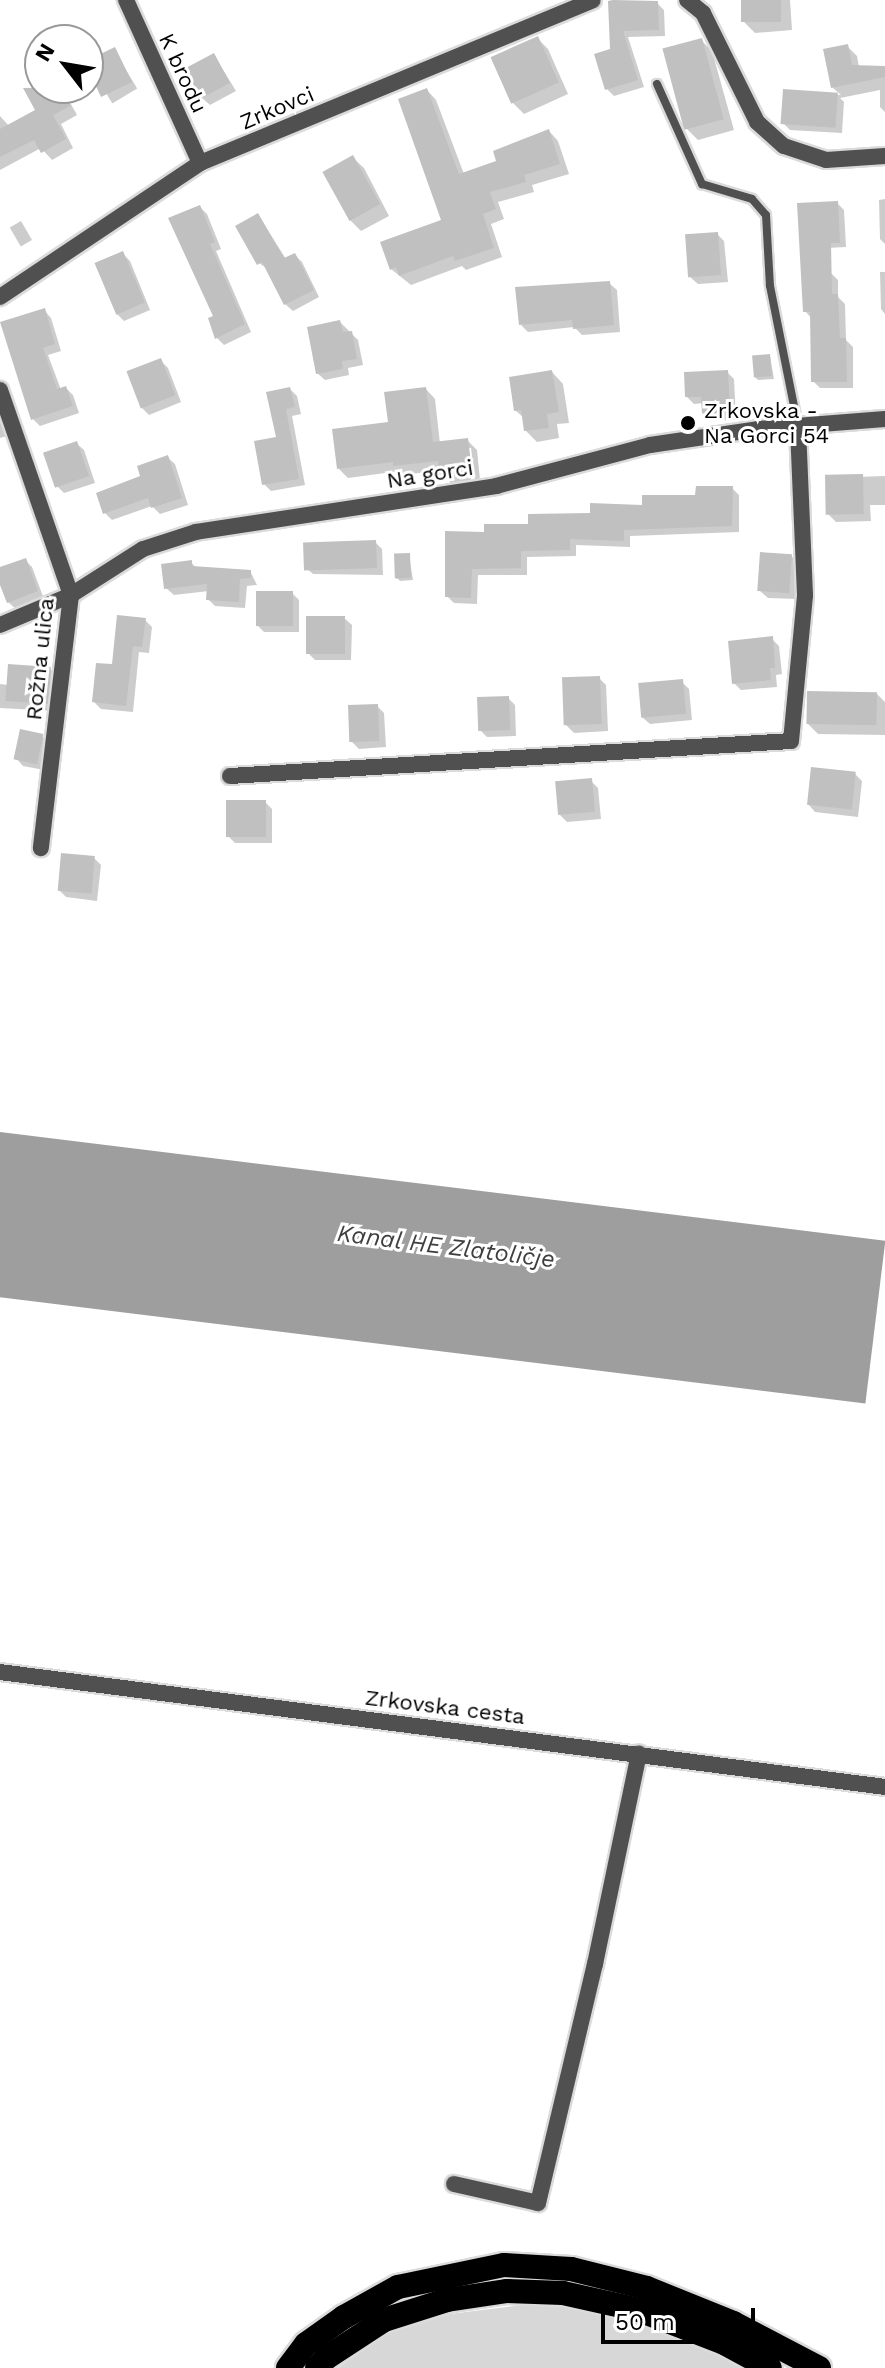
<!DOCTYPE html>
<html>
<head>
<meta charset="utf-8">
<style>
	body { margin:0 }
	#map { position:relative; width:885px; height:2368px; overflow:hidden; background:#fff; font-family:"Work Sans",sans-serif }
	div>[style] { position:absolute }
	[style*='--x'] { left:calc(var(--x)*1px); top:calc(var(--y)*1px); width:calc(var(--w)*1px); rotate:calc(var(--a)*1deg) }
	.green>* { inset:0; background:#d7d7d7 }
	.water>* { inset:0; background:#9e9e9e; transform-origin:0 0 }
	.shadow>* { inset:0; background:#0003; transform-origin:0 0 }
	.building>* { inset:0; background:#c0c0c0; transform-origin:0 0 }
	.roads { filter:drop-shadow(2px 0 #dbdbdb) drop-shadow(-2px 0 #dbdbdb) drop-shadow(0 2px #dbdbdb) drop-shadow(0 -2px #dbdbdb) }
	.service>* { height:8px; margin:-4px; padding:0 4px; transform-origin:4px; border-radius:4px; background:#505050 }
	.minor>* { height:16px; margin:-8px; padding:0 8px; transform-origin:8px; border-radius:8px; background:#505050 }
	.motorway>* { height:24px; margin:-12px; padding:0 12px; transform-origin:12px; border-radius:12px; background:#000 }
	.dots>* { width:22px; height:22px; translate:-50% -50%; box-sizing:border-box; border:4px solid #fff; border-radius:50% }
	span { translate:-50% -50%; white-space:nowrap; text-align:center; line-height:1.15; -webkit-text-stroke:6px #fff; paint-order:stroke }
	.street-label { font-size:22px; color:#000 }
	.poi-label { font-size:22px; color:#000 }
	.left { translate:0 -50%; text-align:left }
	.water-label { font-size:24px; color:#3f3f3f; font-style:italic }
	.north { position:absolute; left:24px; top:24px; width:80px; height:80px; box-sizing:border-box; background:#fff; border:2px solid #999; border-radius:50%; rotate:301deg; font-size:22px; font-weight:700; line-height:32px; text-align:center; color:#000 }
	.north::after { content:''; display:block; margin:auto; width:28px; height:36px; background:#000; clip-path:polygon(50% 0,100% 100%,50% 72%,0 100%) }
	.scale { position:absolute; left:601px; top:2308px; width:154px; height:36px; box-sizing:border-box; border:4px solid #000; border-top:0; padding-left:10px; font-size:24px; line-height:28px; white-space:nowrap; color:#000; -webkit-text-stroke:6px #fff; paint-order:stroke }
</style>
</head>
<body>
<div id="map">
	<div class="green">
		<div style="clip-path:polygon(530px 2304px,601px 2310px,709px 2343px,753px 2368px,338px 2368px,386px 2334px,450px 2314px)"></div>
	</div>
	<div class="water">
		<div style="left:0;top:1132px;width:892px;height:164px;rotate:7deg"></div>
	</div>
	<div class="shadow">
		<div style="clip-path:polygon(742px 0,790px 0,792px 30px,755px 33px,744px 22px)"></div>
		<div style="clip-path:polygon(610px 3px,657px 3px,664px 10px,665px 36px,628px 37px,644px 87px,614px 96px,607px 89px,612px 51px)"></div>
		<div style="clip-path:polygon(537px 38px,548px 49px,568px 94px,524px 114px,513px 103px)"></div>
		<div style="clip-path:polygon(701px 40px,712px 51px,734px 130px,698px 140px,687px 129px)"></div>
		<div style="clip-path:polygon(847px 46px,857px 56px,859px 67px,885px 68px,885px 112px,880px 107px,880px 90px,840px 98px,844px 102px,842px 133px,790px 130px,783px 123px,785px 91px,841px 95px,833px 88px)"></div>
		<div style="left:114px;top:50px;width:45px;height:29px;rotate:59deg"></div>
		<div style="clip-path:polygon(214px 55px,236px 91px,210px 105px,202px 98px)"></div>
		<div style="clip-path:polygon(40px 84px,40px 88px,62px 88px,77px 115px,61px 124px,73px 148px,52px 160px,41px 148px,0 170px,0 116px,9px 126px,38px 110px,27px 91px)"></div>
		<div style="clip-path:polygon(427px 90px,436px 100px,464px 174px,498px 163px,549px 131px,558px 141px,569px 174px,532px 185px,534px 192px,498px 202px,504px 219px,491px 224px,502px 257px,466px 270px,462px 266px,411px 285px,391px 269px,443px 221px)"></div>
		<div style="clip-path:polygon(353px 158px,364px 168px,389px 216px,361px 231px,350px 220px)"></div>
		<div style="clip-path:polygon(885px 199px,885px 244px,880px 239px,879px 200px)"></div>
		<div style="clip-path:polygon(837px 203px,844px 210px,846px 247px,808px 249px)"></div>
		<div style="clip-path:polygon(200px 207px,207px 214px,221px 249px,216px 251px,251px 332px,224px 345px,217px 338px,210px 319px,216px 317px)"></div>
		<div style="clip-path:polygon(258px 215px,286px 259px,295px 255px,302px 262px,319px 297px,293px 311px,285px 304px,268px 269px,259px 263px)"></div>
		<div style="left:21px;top:221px;width:22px;height:13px;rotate:60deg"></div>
		<div style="clip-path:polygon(717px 234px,724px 241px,728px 282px,698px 284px,690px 277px)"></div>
		<div style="clip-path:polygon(123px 254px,130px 261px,150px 310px,124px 321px,117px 314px)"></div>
		<div style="clip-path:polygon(880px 272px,885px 272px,885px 314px,881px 309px)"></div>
		<div style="clip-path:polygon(831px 273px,838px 280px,838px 297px,845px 304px,846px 340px,853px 347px,853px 388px,820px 388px,813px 381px,812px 319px,805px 311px)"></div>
		<div style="clip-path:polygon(609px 283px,617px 290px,620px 332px,582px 335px,574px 327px,528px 332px,521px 325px)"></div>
		<div style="clip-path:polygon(44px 310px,51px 318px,61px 351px,48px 355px,61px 390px,66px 388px,73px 395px,79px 413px,40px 426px,33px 419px)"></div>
		<div style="clip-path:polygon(340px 322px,358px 340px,363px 365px,348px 368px,349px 375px,325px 380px,317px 373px)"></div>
		<div style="clip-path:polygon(770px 356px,774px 379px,758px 380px,755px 377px)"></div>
		<div style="clip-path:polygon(161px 361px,168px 368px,181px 402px,149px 415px,142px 408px)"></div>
		<div style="clip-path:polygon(552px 372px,563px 384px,569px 423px,557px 424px,559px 438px,537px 442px,526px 431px,524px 418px,515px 410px)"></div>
		<div style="clip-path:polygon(727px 372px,734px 379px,736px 420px,711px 421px,704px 414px,704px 403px,694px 404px,687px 397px)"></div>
		<div style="clip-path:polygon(290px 389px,297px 396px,301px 414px,292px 416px,305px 485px,271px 491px,264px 484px)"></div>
		<div style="clip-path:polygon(426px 389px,435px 399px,440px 444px,467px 440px,477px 450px,480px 480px,475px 481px,471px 448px,467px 448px,471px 481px,451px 484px,441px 470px,404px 475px,400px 471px,348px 478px,339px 469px)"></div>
		<div style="clip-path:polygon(0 419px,7px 436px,0 438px)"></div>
		<div style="clip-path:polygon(76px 443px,84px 450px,95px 483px,64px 493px,57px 486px)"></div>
		<div style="clip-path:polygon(167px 457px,175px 464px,188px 505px,160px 514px,152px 506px,112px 520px,105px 513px)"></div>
		<div style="clip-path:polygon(885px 476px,885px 505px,870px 505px,871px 521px,836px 522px,829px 515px,827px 478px)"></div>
		<div style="clip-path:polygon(732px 488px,739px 495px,739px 532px,630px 536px,630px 547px,576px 545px,576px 556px,527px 557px,527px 575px,478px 575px,477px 604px,454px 603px,447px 596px,486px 534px)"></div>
		<div style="clip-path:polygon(375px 542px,382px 549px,383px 575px,313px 574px,305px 567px)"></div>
		<div style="clip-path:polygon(409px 555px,413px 580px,400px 581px,397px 578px)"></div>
		<div style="clip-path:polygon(791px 556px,799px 563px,797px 599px,768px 598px,760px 591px)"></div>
		<div style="clip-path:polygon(25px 560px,32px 567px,44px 599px,16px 609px,8px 602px,0 570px)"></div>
		<div style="clip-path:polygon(191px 562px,197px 569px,250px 571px,257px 585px,247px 586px,245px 608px,215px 606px,208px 599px,209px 591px,174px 595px,166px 588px)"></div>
		<div style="clip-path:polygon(292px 593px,299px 600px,299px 632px,264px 632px,257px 625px)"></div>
		<div style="clip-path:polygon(344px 618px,352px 625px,351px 660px,315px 660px,308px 653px)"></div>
		<div style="clip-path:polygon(145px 620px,152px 627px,149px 653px,139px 652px,133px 712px,101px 709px,94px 702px)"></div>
		<div style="clip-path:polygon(772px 639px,779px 646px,782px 674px,776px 675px,777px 687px,741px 690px,734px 683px)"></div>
		<div style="clip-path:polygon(50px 669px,59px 677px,55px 711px,0 708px,0 684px,8px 685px)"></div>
		<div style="clip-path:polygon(599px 678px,606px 685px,608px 731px,574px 733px,566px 725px)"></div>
		<div style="clip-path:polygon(682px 682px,689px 689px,692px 720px,650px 724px,642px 717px)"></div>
		<div style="clip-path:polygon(877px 694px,885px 702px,885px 735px,818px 734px,807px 723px)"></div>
		<div style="clip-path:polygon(508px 698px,515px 705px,516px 736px,487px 737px,480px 730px)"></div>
		<div style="clip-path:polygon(377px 706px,384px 713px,386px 747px,359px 749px,352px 742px)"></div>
		<div style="clip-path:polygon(42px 736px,50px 743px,44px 770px,23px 766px,16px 758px)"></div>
		<div style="clip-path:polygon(855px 774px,862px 781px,858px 817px,815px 812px,808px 804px)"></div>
		<div style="clip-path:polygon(591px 781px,598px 788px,601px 819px,567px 822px,560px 815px)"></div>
		<div style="clip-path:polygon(265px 802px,272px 809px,272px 843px,235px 843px,228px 836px)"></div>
		<div style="clip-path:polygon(94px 858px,101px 865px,97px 901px,66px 897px,59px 890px)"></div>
	</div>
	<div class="building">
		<div style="clip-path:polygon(613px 0,658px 1px,659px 30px,623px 31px,638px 80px,605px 90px,594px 54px,610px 49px,608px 1px)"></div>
		<div style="left:741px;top:0;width:40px;height:22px"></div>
		<div style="left:538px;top:36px;width:51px;height:52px;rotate:66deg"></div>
		<div style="left:702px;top:38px;width:84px;height:41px;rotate:75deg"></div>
		<div style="clip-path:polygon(848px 44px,852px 65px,885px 66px,885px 77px,831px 88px,823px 49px)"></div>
		<div style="clip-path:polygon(115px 47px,132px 82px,101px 97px,88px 69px,88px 60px)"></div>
		<div style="left:214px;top:53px;width:34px;height:33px;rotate:62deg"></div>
		<div style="clip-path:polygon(23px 88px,60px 88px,70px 106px,53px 115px,66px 139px,41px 153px,34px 140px,0 157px,0 129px,35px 110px)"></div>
		<div style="clip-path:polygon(427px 88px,459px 174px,496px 161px,493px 151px,549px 129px,560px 164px,524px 175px,526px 182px,490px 192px,496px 209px,483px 214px,494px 248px,455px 261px,453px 256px,399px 276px,396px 267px,390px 270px,380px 242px,441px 220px,398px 99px)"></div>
		<div style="left:783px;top:89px;width:55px;height:35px;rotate:4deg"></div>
		<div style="left:353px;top:155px;width:56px;height:35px;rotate:61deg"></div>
		<div style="clip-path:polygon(838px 201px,840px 243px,831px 243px,832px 294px,838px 294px,840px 338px,846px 338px,847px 382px,811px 382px,810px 312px,803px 312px,797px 203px)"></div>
		<div style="clip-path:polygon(200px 205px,215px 242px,210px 244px,245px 324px,215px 339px,208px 318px,213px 316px,168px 218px)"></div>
		<div style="clip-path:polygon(258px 213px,284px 258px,295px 253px,314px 290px,284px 305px,262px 262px,257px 265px,235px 226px)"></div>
		<div style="left:718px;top:232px;width:43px;height:33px;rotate:86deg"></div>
		<div style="left:123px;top:251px;width:56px;height:31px;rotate:67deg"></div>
		<div style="clip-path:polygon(610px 281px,614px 325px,573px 329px,572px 320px,519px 325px,515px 287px)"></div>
		<div style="clip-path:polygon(45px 308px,55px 344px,43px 348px,57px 389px,66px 386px,73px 406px,31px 420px,0 322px)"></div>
		<div style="clip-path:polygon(340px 320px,343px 332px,352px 331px,357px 359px,342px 361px,343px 369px,316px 374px,307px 327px)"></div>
		<div style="left:770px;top:354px;width:22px;height:18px;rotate:85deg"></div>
		<div style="left:161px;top:358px;width:40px;height:37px;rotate:69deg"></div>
		<div style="clip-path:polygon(552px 370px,559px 412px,547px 414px,549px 428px,524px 431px,521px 410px,514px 411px,509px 377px)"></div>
		<div style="clip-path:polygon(728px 370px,730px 413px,702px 414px,701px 397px,685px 397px,684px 372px)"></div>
		<div style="clip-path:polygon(290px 387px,295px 407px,286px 409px,299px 479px,262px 485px,254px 441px,276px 437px,266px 392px)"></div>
		<div style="clip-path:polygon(426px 387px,433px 442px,468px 438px,472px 471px,439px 475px,438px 461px,393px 466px,393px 462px,337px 469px,332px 429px,388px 422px,384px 392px)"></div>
		<div style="left:77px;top:441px;width:37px;height:36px;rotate:71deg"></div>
		<div style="clip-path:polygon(168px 455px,182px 498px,151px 508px,148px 498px,103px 514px,96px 493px,140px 476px,137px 466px)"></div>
		<div style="left:863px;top:474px;width:40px;height:38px;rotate:89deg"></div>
		<div style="clip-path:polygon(696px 486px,733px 486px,732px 526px,624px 530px,624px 541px,570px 539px,570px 550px,521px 551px,521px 568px,472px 569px,471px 598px,445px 597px,445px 531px,484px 532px,484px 524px,528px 524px,528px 514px,590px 513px,590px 503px,642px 505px,642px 495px,695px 495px)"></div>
		<div style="left:376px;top:540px;width:28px;height:73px;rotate:88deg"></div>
		<div style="left:760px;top:552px;width:32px;height:39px;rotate:4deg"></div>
		<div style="left:410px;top:553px;width:25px;height:16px;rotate:88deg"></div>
		<div style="clip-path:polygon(26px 558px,38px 591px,7px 603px,0 585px,0 567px)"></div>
		<div style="clip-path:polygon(192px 560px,192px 566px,251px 570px,251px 578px,240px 579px,239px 602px,206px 600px,207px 584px,164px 589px,161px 564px)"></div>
		<div style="left:256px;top:591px;width:37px;height:35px"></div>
		<div style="clip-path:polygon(117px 615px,146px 618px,142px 647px,133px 646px,126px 706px,92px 702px,96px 663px,112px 664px)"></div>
		<div style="left:306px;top:616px;width:39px;height:38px"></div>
		<div style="clip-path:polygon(773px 636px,775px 668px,770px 668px,771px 680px,732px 684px,728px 641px)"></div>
		<div style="left:8px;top:664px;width:43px;height:37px;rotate:4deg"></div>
		<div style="left:600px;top:676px;width:48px;height:38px;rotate:88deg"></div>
		<div style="left:683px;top:679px;width:35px;height:45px;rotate:85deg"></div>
		<div style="left:807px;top:691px;width:70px;height:33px;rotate:1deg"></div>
		<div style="left:509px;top:696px;width:34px;height:32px;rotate:88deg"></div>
		<div style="left:378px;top:704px;width:37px;height:30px;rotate:88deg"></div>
		<div style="left:20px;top:729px;width:24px;height:31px;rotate:12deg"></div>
		<div style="left:811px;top:767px;width:45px;height:38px;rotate:6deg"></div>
		<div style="left:592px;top:778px;width:34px;height:37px;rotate:85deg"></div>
		<div style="left:226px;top:800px;width:40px;height:37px"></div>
		<div style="left:61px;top:853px;width:34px;height:38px;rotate:5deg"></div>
	</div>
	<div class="roads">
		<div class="service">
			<div style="--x:657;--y:84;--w:110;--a:65.8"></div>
			<div style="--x:702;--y:184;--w:52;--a:16.7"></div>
			<div style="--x:752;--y:199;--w:21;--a:49"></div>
			<div style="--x:766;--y:215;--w:71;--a:86.8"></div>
			<div style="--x:770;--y:286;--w:143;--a:78.7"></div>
		</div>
		<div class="minor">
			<div style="--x:126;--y:0;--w:179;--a:65.6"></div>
			<div style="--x:687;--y:0;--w:21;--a:39"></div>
			<div style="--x:703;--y:13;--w:122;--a:63.6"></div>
			<div style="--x:757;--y:122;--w:36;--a:42"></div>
			<div style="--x:784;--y:146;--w:44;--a:18.4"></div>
			<div style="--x:826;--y:160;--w:59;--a:-3.9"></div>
			<div style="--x:0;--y:297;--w:241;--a:-33.8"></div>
			<div style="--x:200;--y:163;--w:425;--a:-22.5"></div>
			<div style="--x:0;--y:390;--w:217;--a:70.9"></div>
			<div style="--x:71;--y:595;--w:255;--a:96.8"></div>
			<div style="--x:0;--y:625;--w:77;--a:-22.9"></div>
			<div style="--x:71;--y:595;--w:85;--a:-32.6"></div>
			<div style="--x:143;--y:549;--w:56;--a:-17.8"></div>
			<div style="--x:196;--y:532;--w:304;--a:-8.7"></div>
			<div style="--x:496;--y:486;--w:159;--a:-14.9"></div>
			<div style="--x:650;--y:445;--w:109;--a:-8.4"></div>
			<div style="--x:758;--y:429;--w:127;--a:-4.5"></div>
			<div style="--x:230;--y:776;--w:562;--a:-3.57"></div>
			<div style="--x:791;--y:741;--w:147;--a:-84.5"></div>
			<div style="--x:805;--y:595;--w:169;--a:-92.4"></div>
			<div style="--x:0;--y:1672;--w:892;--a:7.4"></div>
			<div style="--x:454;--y:2184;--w:86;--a:12.7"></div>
			<div style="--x:538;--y:2203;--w:246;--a:-76.6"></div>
			<div style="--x:595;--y:1964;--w:215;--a:-78.2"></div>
		</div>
		<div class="motorway">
			<div style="--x:288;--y:2368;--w:30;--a:-53"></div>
			<div style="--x:306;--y:2344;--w:47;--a:-35.4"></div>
			<div style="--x:344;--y:2317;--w:62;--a:-29.1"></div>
			<div style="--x:398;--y:2287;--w:108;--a:-11.7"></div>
			<div style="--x:504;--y:2265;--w:67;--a:3.4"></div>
			<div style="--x:571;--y:2269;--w:78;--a:14"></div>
			<div style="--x:647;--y:2288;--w:93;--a:22.1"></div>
			<div style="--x:733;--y:2323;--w:97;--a:27.6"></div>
			<div style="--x:317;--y:2368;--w:13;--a:-48"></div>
			<div style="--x:326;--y:2358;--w:69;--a:-33.2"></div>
			<div style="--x:384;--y:2320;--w:66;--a:-17.6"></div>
			<div style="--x:447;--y:2300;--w:61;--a:-8.5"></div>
			<div style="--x:507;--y:2291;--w:56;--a:2"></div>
			<div style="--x:563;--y:2293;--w:78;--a:12.6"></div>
			<div style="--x:639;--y:2310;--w:91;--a:21.2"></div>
			<div style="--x:724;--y:2343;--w:52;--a:28.5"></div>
		</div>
	</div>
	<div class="dots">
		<div style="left:688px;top:423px;background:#000"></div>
	</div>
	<div class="street-label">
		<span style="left:183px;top:73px;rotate:65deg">K brodu</span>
		<span style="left:277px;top:108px;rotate:-23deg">Zrkovci</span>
		<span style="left:430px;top:474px;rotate:-9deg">Na gorci</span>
		<span style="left:40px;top:659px;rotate:-84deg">Rožna ulica</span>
		<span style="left:445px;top:1707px;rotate:7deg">Zrkovska cesta</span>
	</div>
	<div class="poi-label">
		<span class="left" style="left:704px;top:423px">Zrkovska -<br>Na Gorci 54</span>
	</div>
	<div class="water-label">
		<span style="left:446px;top:1247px;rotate:7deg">Kanal HE Zlatoličje</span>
	</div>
	<div class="north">N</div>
	<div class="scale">50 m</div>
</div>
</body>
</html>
